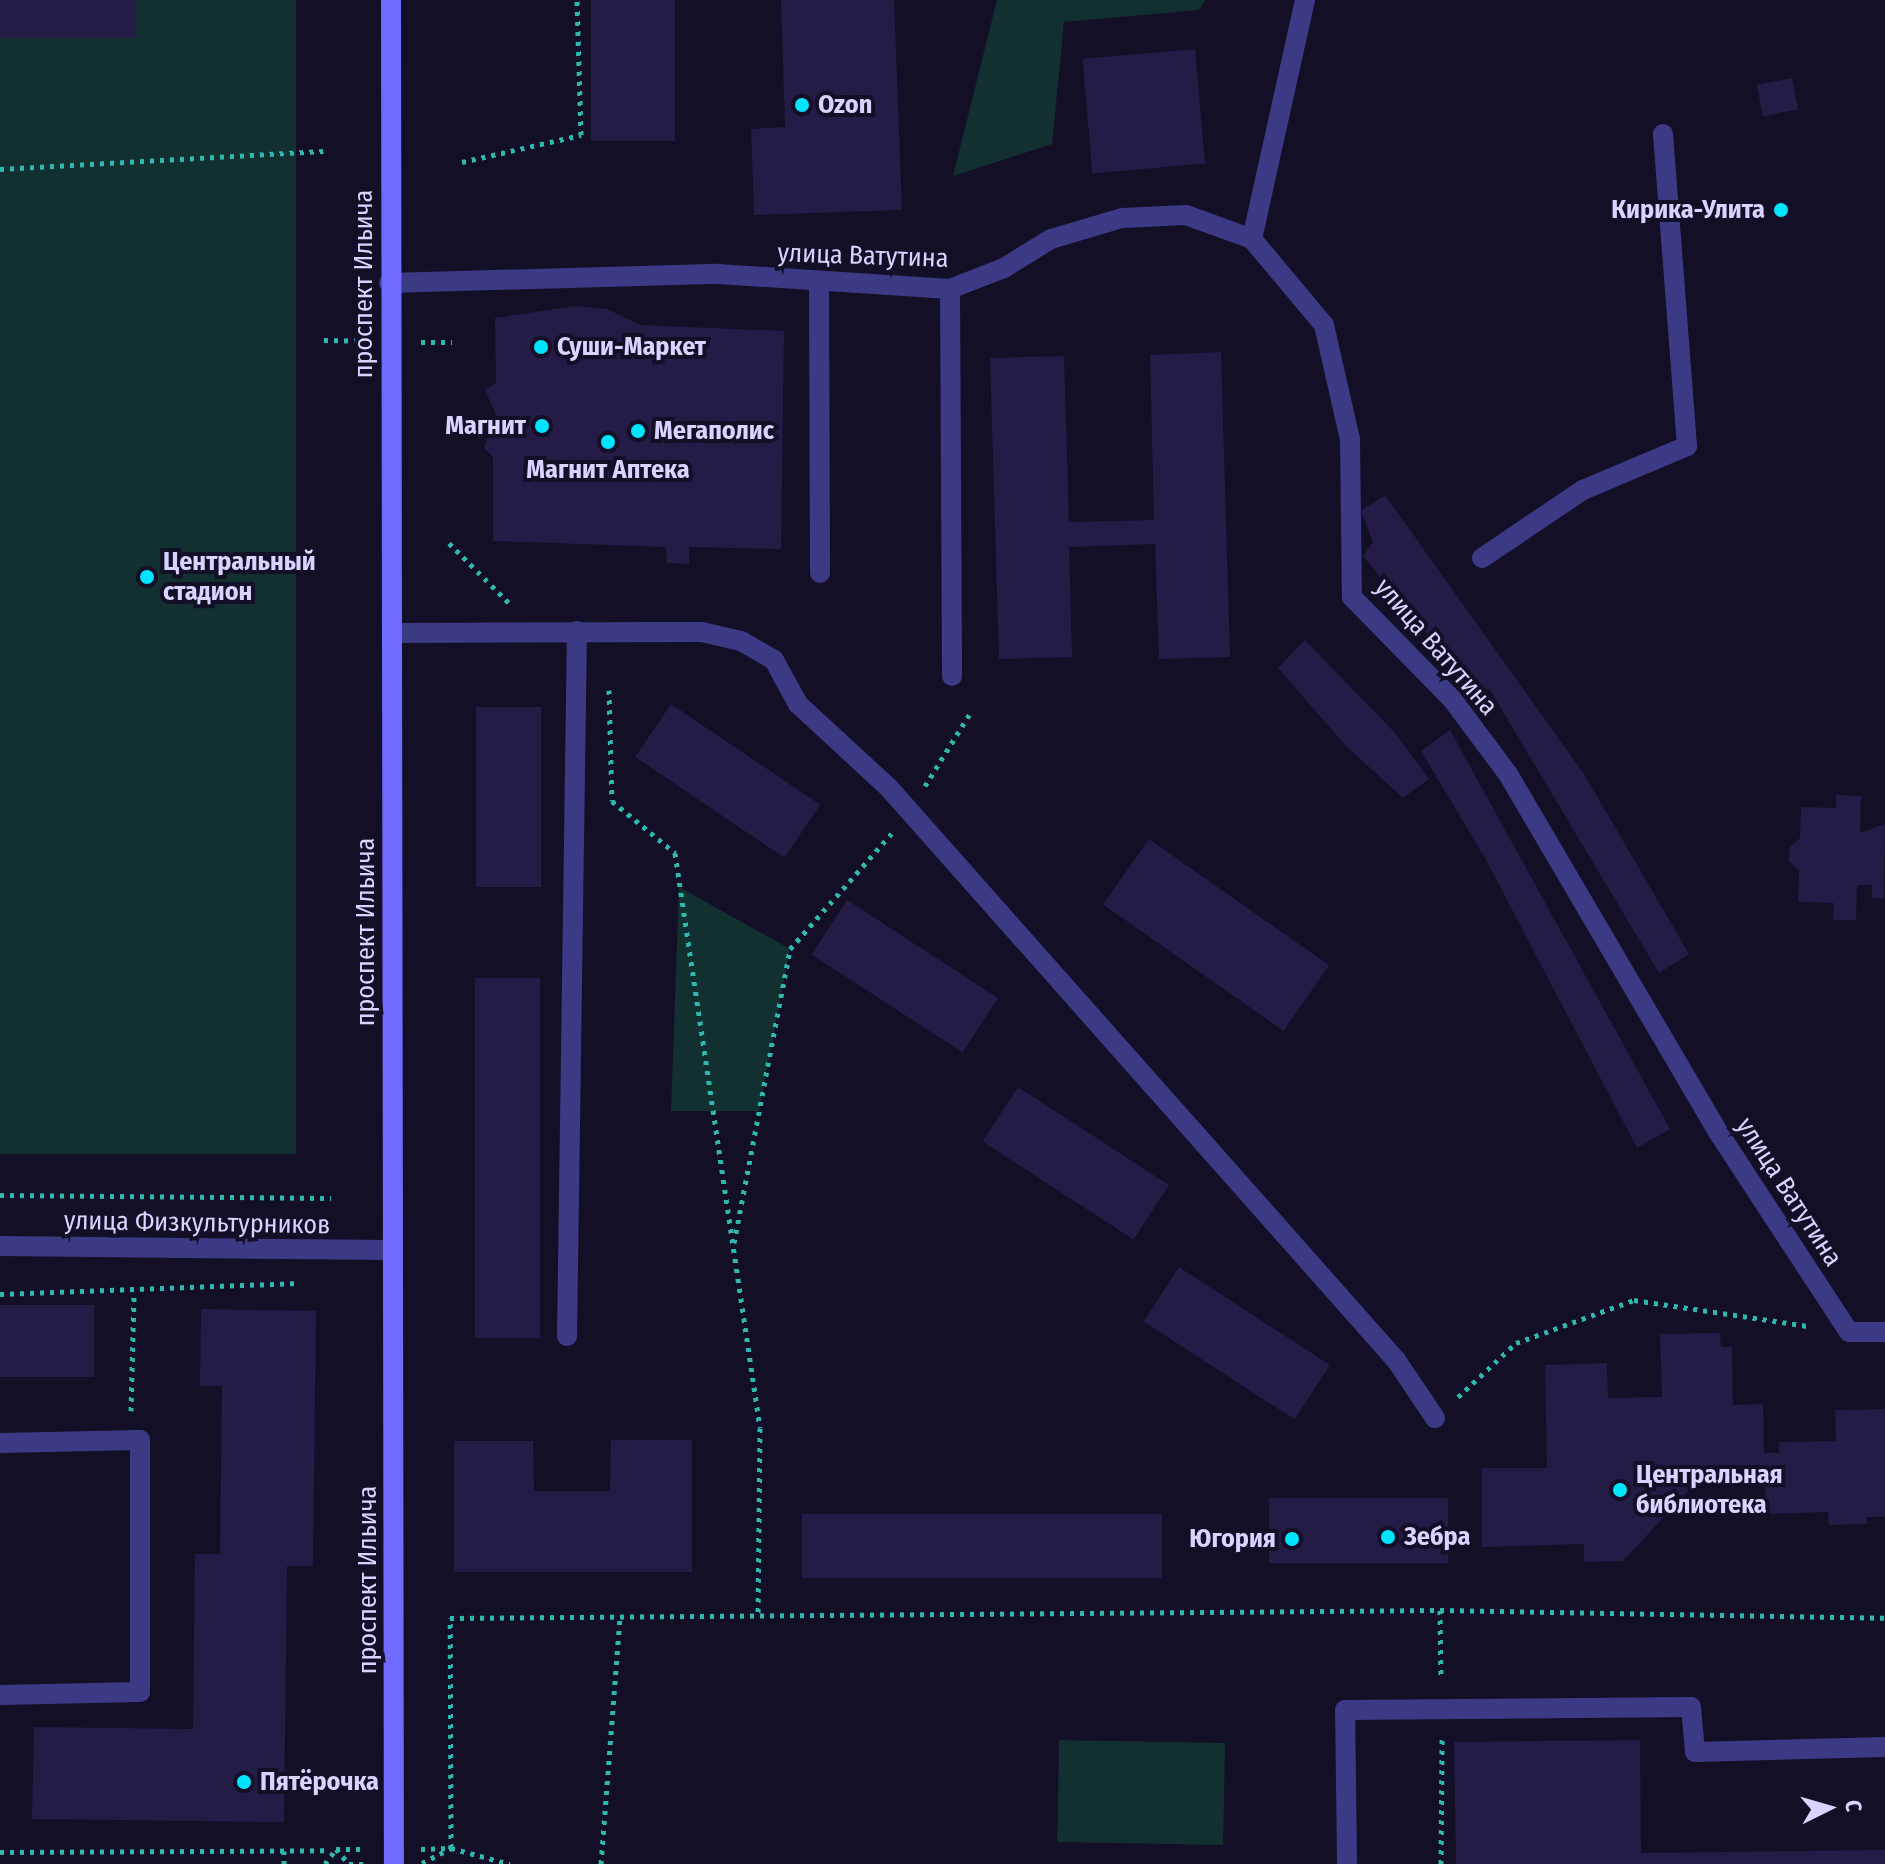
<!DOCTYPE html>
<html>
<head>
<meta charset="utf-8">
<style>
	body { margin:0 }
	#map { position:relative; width:1885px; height:1864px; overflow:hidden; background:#130f26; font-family:"Fira Sans Condensed",sans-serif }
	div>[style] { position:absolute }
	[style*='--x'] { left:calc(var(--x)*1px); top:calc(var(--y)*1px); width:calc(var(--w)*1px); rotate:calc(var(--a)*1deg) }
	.green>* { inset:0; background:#12302f; transform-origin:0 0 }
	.building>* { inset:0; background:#241b47; transform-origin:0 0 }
	.path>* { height:5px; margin-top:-2.5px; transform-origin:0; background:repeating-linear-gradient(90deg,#2fb8b0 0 4px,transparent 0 10px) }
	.lane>* { height:20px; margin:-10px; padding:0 10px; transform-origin:10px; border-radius:10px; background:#3d3a85 }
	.street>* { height:20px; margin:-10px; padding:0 10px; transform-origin:10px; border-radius:10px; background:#3d3a85 }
	.secondary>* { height:20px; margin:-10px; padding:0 10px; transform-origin:10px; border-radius:10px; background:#6f6bff }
	.dots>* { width:22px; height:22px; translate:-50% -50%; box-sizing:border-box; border:4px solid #130f26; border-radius:50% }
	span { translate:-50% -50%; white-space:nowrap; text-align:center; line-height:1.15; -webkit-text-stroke:8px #130f26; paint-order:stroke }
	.poi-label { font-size:26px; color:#d9d4ff; font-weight:700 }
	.left { translate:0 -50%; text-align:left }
	.right { translate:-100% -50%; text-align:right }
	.street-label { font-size:26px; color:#d9d4ff }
	.north { position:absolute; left:1789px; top:1768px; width:80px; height:80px; -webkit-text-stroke:6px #130f26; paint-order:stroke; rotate:85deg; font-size:22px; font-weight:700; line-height:32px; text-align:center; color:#d9d4ff }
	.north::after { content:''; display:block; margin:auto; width:28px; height:36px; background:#d9d4ff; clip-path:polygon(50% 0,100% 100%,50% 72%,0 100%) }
</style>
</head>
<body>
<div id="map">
	<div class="green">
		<div style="left:0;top:0;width:296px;height:1154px"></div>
		<div style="clip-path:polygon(997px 0,1205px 0,1199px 10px,1064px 22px,1052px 144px,953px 176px)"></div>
		<div style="clip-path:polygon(679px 887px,790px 949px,759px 1111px,671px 1111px)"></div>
		<div style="left:1059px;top:1740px;width:166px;height:102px;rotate:1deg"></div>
	</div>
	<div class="building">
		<div style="left:0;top:0;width:135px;height:38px"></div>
		<div style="left:591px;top:0;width:84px;height:141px"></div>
		<div style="clip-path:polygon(781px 0,894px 0,902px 210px,754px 215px,751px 129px,785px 127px)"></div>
		<div style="left:1195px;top:49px;width:115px;height:113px;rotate:85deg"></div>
		<div style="left:1792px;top:78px;width:32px;height:36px;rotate:79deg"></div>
		<div style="clip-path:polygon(575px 306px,607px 309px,640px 325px,784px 331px,781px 549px,689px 547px,689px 564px,667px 563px,666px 547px,493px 541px,493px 457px,484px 448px,496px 415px,485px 390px,496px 383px,495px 318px)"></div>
		<div style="clip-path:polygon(1221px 352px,1230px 657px,1159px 659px,1155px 544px,1069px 547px,1072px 657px,999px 659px,990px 358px,1064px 356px,1069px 522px,1154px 520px,1150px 355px)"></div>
		<div style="clip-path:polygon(1385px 495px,1584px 774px,1689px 954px,1659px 973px,1490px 690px,1469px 685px,1363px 556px,1373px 542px,1361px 511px)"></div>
		<div style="clip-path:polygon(1305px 640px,1396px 734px,1429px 779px,1403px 798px,1345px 745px,1278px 668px)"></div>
		<div style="left:671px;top:704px;width:180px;height:64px;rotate:34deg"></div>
		<div style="left:476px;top:707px;width:65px;height:180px"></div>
		<div style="clip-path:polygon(1450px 730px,1670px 1129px,1637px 1148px,1485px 858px,1421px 751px)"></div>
		<div style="clip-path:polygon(1836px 795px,1861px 796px,1860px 833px,1885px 824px,1884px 899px,1872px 898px,1872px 885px,1857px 885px,1856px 920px,1833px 920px,1834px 903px,1798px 902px,1799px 871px,1789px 861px,1790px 847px,1800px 838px,1801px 807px,1836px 808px)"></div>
		<div style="left:1149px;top:839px;width:220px;height:80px;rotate:35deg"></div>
		<div style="left:847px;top:900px;width:180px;height:65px;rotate:33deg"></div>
		<div style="left:475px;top:978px;width:65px;height:360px"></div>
		<div style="left:1018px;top:1087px;width:180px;height:65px;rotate:33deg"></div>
		<div style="left:1179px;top:1267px;width:180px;height:65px;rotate:33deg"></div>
		<div style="left:0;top:1305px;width:94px;height:72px"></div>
		<div style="clip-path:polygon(201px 1309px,316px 1311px,313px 1566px,287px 1566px,284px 1822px,32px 1819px,34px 1727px,193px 1729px,195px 1554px,220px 1554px,222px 1386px,200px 1386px)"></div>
		<div style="clip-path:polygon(1720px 1333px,1721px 1347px,1732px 1347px,1733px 1405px,1763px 1404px,1764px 1453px,1779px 1453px,1779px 1442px,1836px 1441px,1835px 1410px,1885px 1409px,1885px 1517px,1867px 1517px,1867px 1524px,1829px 1525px,1828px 1512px,1766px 1514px,1765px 1472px,1689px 1474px,1689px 1490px,1623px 1561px,1584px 1562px,1584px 1544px,1482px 1547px,1482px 1468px,1547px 1468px,1545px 1365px,1607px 1363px,1608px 1398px,1662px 1397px,1660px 1334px)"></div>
		<div style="clip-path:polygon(611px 1440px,692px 1440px,692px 1572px,454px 1572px,454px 1441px,533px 1441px,534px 1491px,610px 1491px)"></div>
		<div style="left:1269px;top:1498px;width:179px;height:65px"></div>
		<div style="left:802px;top:1514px;width:360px;height:64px"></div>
		<div style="clip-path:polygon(1640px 1740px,1641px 1853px,1885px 1850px,1885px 1864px,1456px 1864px,1454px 1742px)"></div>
	</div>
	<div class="path">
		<div style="--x:462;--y:162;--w:122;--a:-12.8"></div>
		<div style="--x:581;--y:135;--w:135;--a:-91.7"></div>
		<div style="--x:0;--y:169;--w:324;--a:-3.2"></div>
		<div style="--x:324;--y:340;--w:39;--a:1"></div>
		<div style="--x:421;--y:342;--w:31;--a:0"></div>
		<div style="--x:449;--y:543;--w:85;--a:45"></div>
		<div style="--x:609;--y:690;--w:111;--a:88.5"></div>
		<div style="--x:612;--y:801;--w:82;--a:39.5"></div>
		<div style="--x:675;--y:853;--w:581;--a:81.59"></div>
		<div style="--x:760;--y:1428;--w:188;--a:90.6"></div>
		<div style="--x:925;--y:786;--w:84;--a:-58.2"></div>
		<div style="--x:0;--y:1195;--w:331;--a:0.5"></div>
		<div style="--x:734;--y:1243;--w:299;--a:-79.2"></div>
		<div style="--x:790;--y:949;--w:154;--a:-48.7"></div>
		<div style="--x:0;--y:1294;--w:299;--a:-2.1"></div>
		<div style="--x:1458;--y:1397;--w:79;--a:-43"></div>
		<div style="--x:1516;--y:1343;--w:126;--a:-20"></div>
		<div style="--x:1634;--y:1300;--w:177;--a:8.5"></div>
		<div style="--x:131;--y:1411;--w:118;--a:-88.5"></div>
		<div style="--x:1440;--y:1610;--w:69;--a:89.2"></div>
		<div style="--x:336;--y:1849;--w:27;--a:0"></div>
		<div style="--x:421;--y:1849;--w:30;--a:-2"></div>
		<div style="--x:451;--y:1848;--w:230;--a:-90.2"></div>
		<div style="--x:450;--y:1618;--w:990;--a:-0.46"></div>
		<div style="--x:1440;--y:1610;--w:445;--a:1"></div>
		<div style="--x:284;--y:1851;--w:13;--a:90"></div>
		<div style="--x:0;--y:1852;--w:330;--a:-0.3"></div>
		<div style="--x:422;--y:1863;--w:33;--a:-27"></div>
		<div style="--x:451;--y:1848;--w:61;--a:15.2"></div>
		<div style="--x:325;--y:1864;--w:19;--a:-54"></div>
		<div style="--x:336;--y:1849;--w:20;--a:49"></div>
		<div style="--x:349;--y:1864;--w:15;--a:0"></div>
		<div style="--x:601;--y:1864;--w:249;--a:-85.6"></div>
		<div style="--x:1441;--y:1864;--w:127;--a:-89.5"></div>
	</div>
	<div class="lane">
		<div style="--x:819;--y:285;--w:288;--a:89.8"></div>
		<div style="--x:950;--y:289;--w:387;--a:89.7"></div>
		<div style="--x:1482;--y:558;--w:122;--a:-34"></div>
		<div style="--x:1583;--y:490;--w:113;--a:-22.9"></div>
		<div style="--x:1687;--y:446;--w:313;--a:-94.4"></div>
		<div style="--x:567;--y:1336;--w:705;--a:-89.19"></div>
		<div style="--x:0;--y:1443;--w:140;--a:-1.2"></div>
		<div style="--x:140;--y:1440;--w:252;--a:90"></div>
		<div style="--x:140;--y:1692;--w:140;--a:178.8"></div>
	</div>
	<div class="street">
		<div style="--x:1252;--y:239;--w:245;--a:-77.5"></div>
		<div style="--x:389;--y:283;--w:329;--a:-1.6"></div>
		<div style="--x:718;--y:274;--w:232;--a:3.7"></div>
		<div style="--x:950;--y:289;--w:58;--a:-21.3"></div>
		<div style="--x:1004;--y:268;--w:55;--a:-31.7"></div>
		<div style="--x:1051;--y:239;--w:74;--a:-16.5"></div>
		<div style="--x:1122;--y:218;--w:64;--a:-2.7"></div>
		<div style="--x:1186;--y:215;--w:70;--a:20"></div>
		<div style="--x:1252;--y:239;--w:112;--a:50.1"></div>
		<div style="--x:1324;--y:325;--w:117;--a:77.2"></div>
		<div style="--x:1350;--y:439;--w:158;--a:89.3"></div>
		<div style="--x:1352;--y:597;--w:143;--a:45.6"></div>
		<div style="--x:1452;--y:699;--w:94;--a:53.3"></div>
		<div style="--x:1508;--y:774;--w:419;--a:59.6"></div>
		<div style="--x:1720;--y:1135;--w:235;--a:56.8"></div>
		<div style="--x:1849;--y:1332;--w:36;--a:0"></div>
		<div style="--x:392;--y:633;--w:310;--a:-0.2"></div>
		<div style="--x:702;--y:632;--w:40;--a:13"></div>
		<div style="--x:741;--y:641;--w:38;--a:30"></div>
		<div style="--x:774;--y:660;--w:50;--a:61.4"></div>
		<div style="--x:798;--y:704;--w:124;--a:42.7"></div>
		<div style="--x:889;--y:788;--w:764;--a:48.45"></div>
		<div style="--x:1396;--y:1360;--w:70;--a:56.1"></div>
		<div style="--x:0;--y:1246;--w:393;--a:0.6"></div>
		<div style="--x:1347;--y:1864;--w:154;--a:-90.7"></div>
		<div style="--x:1345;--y:1710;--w:346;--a:-0.5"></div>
		<div style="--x:1691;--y:1707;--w:45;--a:84.9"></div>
		<div style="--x:1695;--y:1752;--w:190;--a:-1.5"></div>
	</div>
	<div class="secondary">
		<div style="--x:391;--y:0;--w:1864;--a:89.91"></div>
	</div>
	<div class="dots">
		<div style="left:802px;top:105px;background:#00e5ff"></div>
		<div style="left:1781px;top:210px;background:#00e5ff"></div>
		<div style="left:541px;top:347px;background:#00e5ff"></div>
		<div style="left:542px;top:426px;background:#00e5ff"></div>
		<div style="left:638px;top:431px;background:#00e5ff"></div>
		<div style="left:608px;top:442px;background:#00e5ff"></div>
		<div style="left:147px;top:577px;background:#00e5ff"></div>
		<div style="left:1620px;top:1490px;background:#00e5ff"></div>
		<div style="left:1388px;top:1537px;background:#00e5ff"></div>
		<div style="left:1292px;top:1539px;background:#00e5ff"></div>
		<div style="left:244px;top:1782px;background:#00e5ff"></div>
	</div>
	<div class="poi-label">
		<span class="left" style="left:818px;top:105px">Ozon</span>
		<span class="right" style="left:1765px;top:210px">Кирика-Улита</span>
		<span class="left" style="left:557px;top:347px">Суши-Маркет</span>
		<span class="right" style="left:526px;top:426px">Магнит</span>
		<span class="left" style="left:654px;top:431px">Мегаполис</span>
		<span style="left:608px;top:470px">Магнит Аптека</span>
		<span class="left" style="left:163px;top:577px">Центральный<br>стадион</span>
		<span class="left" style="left:1636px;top:1490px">Центральная<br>библиотека</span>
		<span class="left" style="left:1404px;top:1537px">Зебра</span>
		<span class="right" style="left:1276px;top:1539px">Югория</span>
		<span class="left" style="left:260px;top:1782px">Пятёрочка</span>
	</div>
	<div class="street-label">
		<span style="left:863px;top:256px;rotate:2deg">улица Ватутина</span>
		<span style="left:364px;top:284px;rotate:-90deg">проспект Ильича</span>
		<span style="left:1436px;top:647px;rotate:49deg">улица Ватутина</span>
		<span style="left:366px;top:932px;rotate:-90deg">проспект Ильича</span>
		<span style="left:1789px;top:1192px;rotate:57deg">улица Ватутина</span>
		<span style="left:197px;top:1223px;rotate:1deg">улица Физкультурников</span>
		<span style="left:368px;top:1580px;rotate:-90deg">проспект Ильича</span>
	</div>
	<div class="north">С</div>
</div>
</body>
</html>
